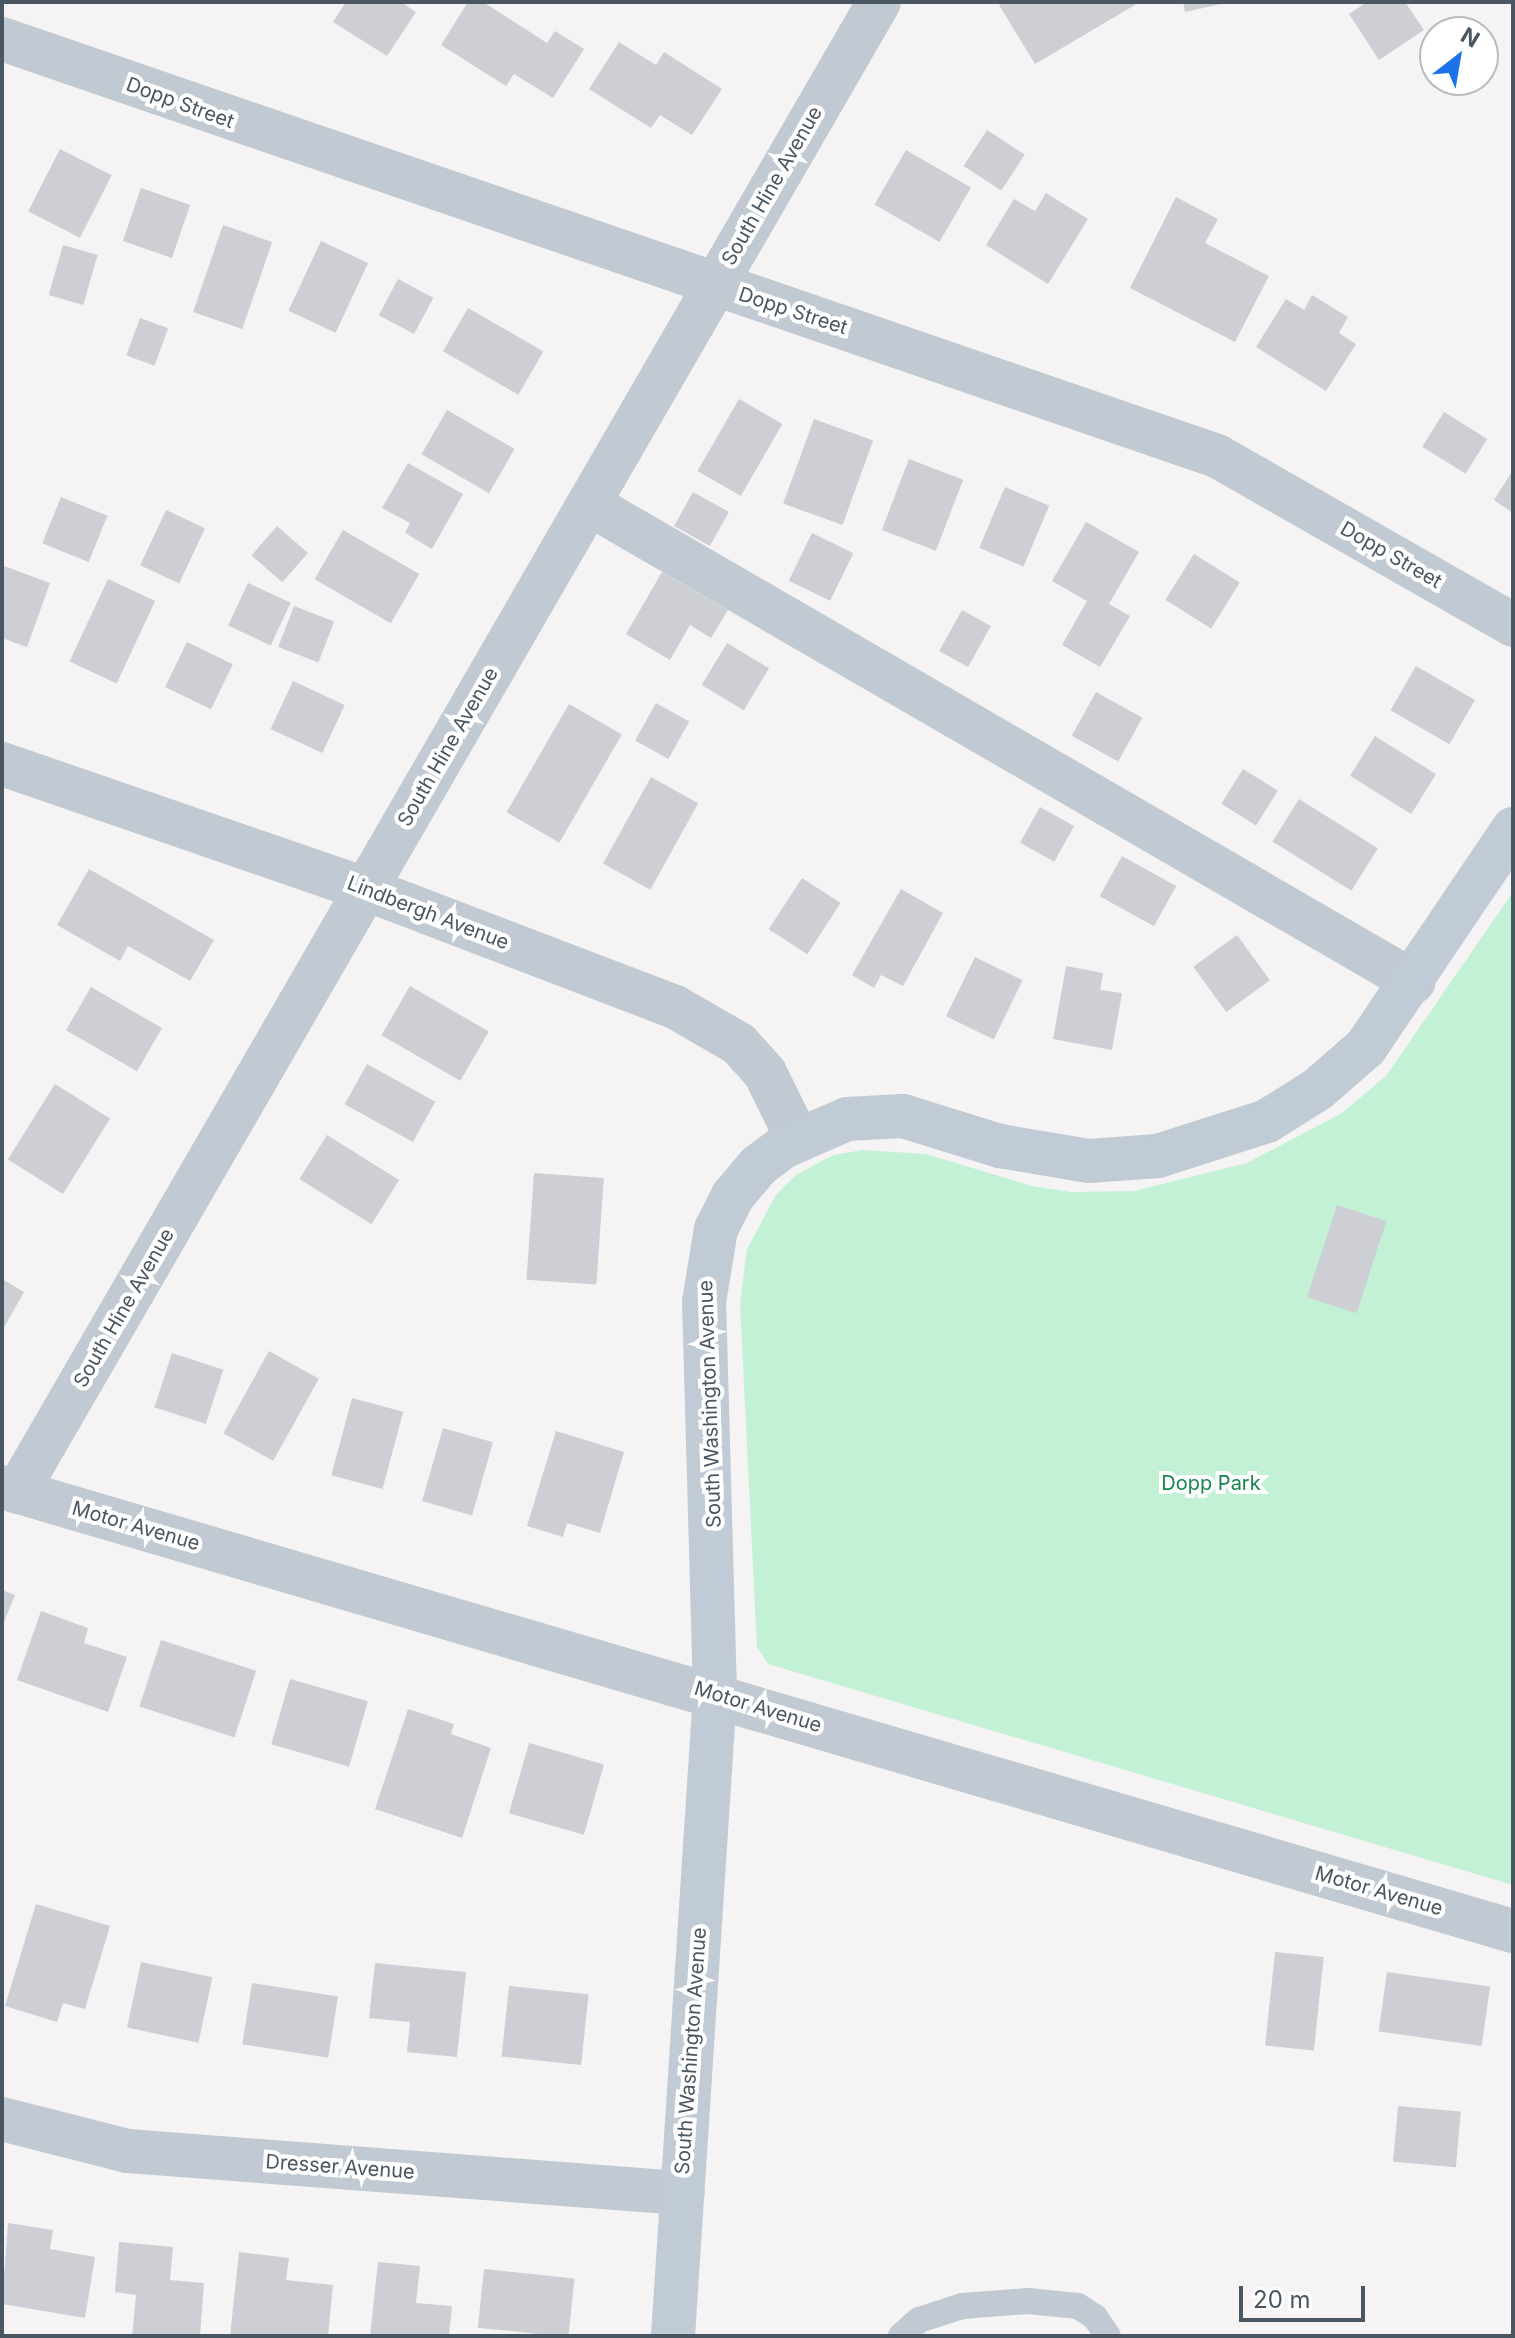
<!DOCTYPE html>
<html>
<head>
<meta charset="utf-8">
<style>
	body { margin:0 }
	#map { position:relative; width:1515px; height:2338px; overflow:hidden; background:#f5f3f3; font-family:Inter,sans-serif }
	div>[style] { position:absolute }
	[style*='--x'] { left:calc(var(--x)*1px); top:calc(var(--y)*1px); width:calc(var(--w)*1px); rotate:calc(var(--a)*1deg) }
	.green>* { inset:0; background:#c3f1d5 }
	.building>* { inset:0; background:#cdcfd5; transform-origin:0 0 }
	.lane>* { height:26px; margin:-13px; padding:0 13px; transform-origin:13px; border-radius:13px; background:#c1cad2 }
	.street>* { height:44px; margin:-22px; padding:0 22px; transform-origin:22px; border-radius:22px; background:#c1cad2 }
	.secondary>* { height:44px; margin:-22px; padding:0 22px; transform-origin:22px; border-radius:22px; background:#c1cbd6 }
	span { translate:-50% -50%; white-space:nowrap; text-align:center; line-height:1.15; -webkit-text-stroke:8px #fff; paint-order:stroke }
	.street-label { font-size:20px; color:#4a5661 }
	.park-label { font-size:20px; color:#17864f }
	.frame { position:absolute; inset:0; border:4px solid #4a5661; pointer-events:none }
	.north { position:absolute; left:1419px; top:16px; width:80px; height:80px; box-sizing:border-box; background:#fff; border:2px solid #b7bbc0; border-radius:50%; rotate:31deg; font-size:22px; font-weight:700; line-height:32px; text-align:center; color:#4a5661 }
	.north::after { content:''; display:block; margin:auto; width:28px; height:36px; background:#1a73e8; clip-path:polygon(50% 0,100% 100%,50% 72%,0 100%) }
	.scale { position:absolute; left:1239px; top:2286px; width:126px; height:36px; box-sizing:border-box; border:4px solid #4a5661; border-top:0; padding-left:10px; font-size:24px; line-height:28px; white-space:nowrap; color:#4a5661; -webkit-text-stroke:6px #fff; paint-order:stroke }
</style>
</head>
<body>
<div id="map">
	<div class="green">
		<div style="clip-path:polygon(1513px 892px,1513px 1885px,768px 1664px,757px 1647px,740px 1303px,747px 1249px,776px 1195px,796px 1175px,833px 1155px,863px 1150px,926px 1154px,1032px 1186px,1071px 1192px,1134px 1191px,1247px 1163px,1342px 1113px,1386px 1076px)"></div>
	</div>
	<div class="building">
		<div style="clip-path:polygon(346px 2px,401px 2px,416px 12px,387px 56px,333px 22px)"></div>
		<div style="clip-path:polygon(468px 2px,483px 2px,547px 43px,555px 31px,584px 49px,553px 98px,514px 74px,506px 86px,441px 45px)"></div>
		<div style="clip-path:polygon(1005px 2px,1140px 2px,1035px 64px,999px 5px)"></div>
		<div style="clip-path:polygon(1183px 2px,1225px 2px,1225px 3px,1185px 12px)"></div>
		<div style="clip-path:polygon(1367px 2px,1405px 2px,1424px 30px,1379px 60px,1349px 14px)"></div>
		<div style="clip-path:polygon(619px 42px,656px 65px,664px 52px,722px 89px,692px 135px,660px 115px,651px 128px,589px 89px)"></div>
		<div style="left:987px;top:130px;width:45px;height:43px;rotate:33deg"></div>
		<div style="left:60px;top:149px;width:58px;height:70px;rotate:27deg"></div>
		<div style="left:906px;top:150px;width:75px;height:63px;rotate:30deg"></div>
		<div style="left:141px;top:188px;width:52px;height:56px;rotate:19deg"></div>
		<div style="clip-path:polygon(1046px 193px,1088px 219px,1048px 284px,986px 245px,1014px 199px,1035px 211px)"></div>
		<div style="clip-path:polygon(1176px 197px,1218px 219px,1205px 243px,1269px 276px,1235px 342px,1130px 288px)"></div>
		<div style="left:223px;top:225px;width:52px;height:92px;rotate:19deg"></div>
		<div style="left:321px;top:241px;width:52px;height:77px;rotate:25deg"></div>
		<div style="left:63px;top:245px;width:36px;height:52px;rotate:16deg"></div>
		<div style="left:398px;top:279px;width:40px;height:41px;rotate:28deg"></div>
		<div style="clip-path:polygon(1312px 295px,1348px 317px,1339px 333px,1356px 344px,1326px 391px,1256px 347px,1286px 299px,1304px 310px)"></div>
		<div style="left:468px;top:308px;width:87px;height:50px;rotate:30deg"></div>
		<div style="left:140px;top:318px;width:30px;height:40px;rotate:20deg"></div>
		<div style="left:739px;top:399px;width:50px;height:83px;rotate:30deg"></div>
		<div style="left:447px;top:410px;width:78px;height:51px;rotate:30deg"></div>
		<div style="left:1444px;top:412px;width:51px;height:41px;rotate:32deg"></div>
		<div style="left:814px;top:419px;width:63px;height:90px;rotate:20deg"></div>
		<div style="left:909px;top:459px;width:58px;height:76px;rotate:21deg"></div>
		<div style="clip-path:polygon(408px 463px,463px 494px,432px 549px,405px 533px,410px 523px,382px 508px)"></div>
		<div style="clip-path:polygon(1513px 470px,1513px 513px,1494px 500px)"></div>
		<div style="left:1005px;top:487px;width:48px;height:66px;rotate:23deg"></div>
		<div style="left:693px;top:492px;width:41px;height:39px;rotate:29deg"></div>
		<div style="left:61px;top:497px;width:50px;height:50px;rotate:22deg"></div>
		<div style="left:166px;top:510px;width:43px;height:61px;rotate:25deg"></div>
		<div style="clip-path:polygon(1086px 522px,1139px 552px,1109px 604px,1130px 616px,1100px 667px,1062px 645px,1087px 601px,1052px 581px)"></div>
		<div style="left:277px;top:526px;width:41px;height:39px;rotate:41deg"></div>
		<div style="left:343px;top:530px;width:88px;height:57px;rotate:30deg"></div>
		<div style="left:812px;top:533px;width:46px;height:53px;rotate:26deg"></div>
		<div style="left:1194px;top:554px;width:54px;height:54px;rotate:32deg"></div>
		<div style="clip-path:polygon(4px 566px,50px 583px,27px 647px,2px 638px)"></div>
		<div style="clip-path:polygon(662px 572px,728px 610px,711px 638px,690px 625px,670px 660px,626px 634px)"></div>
		<div style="left:108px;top:579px;width:52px;height:91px;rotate:25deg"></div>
		<div style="left:248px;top:583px;width:47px;height:47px;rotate:25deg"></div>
		<div style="left:294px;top:606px;width:43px;height:44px;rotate:21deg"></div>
		<div style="left:962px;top:610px;width:33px;height:47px;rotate:29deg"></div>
		<div style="left:187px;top:642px;width:51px;height:50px;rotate:26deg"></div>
		<div style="left:727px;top:643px;width:49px;height:49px;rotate:31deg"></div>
		<div style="left:1416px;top:666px;width:68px;height:51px;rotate:30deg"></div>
		<div style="left:293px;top:681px;width:57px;height:53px;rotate:25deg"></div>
		<div style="left:1096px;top:692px;width:53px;height:50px;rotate:29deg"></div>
		<div style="left:656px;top:703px;width:38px;height:43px;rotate:29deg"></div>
		<div style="left:569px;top:704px;width:61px;height:125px;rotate:30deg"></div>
		<div style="left:1375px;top:736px;width:72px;height:47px;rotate:32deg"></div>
		<div style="left:1243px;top:769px;width:41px;height:41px;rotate:32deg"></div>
		<div style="left:651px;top:777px;width:54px;height:99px;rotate:29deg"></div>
		<div style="left:1299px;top:799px;width:93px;height:50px;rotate:32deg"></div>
		<div style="left:1040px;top:807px;width:39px;height:41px;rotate:29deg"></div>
		<div style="left:1122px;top:856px;width:62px;height:46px;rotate:29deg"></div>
		<div style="clip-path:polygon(89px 869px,214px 940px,190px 981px,128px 946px,120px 961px,57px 925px)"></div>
		<div style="left:802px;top:878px;width:46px;height:61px;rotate:33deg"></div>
		<div style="clip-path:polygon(901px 889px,943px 913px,903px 986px,881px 975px,874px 988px,852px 975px)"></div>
		<div style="left:1237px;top:935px;width:56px;height:54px;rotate:54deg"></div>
		<div style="left:975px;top:957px;width:53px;height:66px;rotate:26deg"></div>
		<div style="clip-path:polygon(1066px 966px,1103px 973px,1100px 990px,1122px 993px,1112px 1050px,1053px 1039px)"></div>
		<div style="left:410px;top:986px;width:91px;height:57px;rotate:30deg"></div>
		<div style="left:91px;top:987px;width:82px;height:50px;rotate:30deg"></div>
		<div style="left:367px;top:1064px;width:78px;height:46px;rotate:29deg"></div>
		<div style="left:55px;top:1084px;width:65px;height:89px;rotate:32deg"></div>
		<div style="left:327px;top:1135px;width:85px;height:52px;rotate:32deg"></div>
		<div style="left:534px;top:1173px;width:70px;height:107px;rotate:4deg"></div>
		<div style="left:1337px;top:1205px;width:52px;height:97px;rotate:18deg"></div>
		<div style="clip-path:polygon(2px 1279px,24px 1292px,2px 1331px)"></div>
		<div style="left:269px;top:1351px;width:57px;height:94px;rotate:29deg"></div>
		<div style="left:172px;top:1353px;width:54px;height:57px;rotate:18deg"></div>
		<div style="left:352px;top:1398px;width:53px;height:80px;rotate:15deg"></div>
		<div style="left:443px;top:1428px;width:52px;height:76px;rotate:16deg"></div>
		<div style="clip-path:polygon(556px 1431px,624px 1452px,600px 1533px,567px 1523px,563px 1537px,527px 1526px)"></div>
		<div style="clip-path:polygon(2px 1590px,15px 1595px,2px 1627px)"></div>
		<div style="clip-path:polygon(41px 1611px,88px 1628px,84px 1643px,127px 1657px,108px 1712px,17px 1680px)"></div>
		<div style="left:161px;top:1640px;width:100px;height:70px;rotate:18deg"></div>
		<div style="left:290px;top:1679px;width:81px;height:68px;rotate:16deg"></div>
		<div style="clip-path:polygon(408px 1709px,454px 1724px,451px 1734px,491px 1748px,462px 1838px,375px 1809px)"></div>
		<div style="left:529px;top:1743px;width:78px;height:73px;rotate:16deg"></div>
		<div style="clip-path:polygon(36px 1904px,110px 1926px,85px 2009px,63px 2003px,57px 2022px,5px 2006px)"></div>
		<div style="left:1275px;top:1952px;width:49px;height:94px;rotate:6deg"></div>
		<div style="left:141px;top:1962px;width:73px;height:67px;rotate:12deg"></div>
		<div style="clip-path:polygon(375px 1963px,466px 1972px,457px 2057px,407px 2052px,410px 2022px,369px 2018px)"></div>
		<div style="left:1387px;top:1972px;width:104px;height:60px;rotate:8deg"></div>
		<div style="left:252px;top:1983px;width:87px;height:62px;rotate:9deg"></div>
		<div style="left:509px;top:1986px;width:80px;height:71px;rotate:6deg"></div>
		<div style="left:1398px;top:2106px;width:63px;height:56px;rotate:5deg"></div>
		<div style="clip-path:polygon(8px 2223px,53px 2230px,50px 2249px,95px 2257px,85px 2318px,2px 2304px)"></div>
		<div style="clip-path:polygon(119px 2242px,173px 2247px,170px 2280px,204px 2283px,200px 2336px,132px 2336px,136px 2295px,115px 2292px)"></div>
		<div style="clip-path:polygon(239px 2252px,289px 2258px,286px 2280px,333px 2285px,328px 2336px,230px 2336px)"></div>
		<div style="clip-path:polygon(378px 2262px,420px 2266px,416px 2303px,452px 2306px,449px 2336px,370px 2336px)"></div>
		<div style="left:484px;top:2269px;width:91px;height:59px;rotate:6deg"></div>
	</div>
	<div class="lane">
		<div style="--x:901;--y:2336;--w:24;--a:-42"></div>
		<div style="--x:919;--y:2320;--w:45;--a:-18"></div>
		<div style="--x:962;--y:2306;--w:66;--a:-4.3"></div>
		<div style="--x:1028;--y:2301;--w:50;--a:5.7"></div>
		<div style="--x:1078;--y:2306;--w:20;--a:33"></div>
		<div style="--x:1095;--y:2317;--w:23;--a:56"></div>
	</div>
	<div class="street">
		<div style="--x:2;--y:39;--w:1285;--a:18.94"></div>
		<div style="--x:1217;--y:456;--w:341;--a:29.7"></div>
		<div style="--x:589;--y:504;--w:953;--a:30.09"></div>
		<div style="--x:2;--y:764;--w:385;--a:19"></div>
		<div style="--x:366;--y:889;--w:331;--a:20.9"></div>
		<div style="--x:675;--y:1007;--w:74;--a:30"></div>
		<div style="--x:739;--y:1044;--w:39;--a:48"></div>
		<div style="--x:765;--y:1073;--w:75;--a:63.8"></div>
		<div style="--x:2;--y:1487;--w:1575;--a:16.38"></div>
		<div style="--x:17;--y:1492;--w:1721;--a:-59.95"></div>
		<div style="--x:2;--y:2119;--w:130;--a:14.3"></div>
		<div style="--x:128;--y:2151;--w:556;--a:4.34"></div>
	</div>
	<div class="secondary">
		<div style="--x:673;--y:2336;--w:644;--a:-86.26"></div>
		<div style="--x:715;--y:1693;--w:391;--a:-91.6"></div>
		<div style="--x:704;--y:1302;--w:74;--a:-80.7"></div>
		<div style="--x:716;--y:1229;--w:36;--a:-63"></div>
		<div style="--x:732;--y:1197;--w:40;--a:-50"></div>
		<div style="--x:758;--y:1166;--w:34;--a:-37"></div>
		<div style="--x:785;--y:1146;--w:68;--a:-23.5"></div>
		<div style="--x:847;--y:1119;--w:56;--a:-3.1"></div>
		<div style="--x:903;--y:1116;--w:102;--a:17.2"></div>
		<div style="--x:1000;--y:1146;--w:90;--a:9.6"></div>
		<div style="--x:1089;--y:1161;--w:69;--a:-4.1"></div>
		<div style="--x:1158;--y:1156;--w:114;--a:-17.8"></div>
		<div style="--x:1267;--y:1121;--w:60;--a:-32.1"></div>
		<div style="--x:1318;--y:1089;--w:64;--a:-41.2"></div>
		<div style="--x:1366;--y:1047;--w:263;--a:-56"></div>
	</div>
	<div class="street-label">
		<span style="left:180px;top:103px;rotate:20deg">Dopp Street</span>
		<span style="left:772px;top:186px;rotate:-60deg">South Hine Avenue</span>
		<span style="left:793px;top:311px;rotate:18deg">Dopp Street</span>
		<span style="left:1391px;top:555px;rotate:30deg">Dopp Street</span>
		<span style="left:448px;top:747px;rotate:-60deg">South Hine Avenue</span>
		<span style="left:428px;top:913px;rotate:21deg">Lindbergh Avenue</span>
		<span style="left:124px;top:1308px;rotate:-60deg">South Hine Avenue</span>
		<span style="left:710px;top:1404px;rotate:-92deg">South Washington Avenue</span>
		<span style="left:136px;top:1526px;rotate:16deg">Motor Avenue</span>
		<span style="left:758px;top:1707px;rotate:17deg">Motor Avenue</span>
		<span style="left:1379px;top:1891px;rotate:16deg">Motor Avenue</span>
		<span style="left:691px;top:2051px;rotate:-86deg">South Washington Avenue</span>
		<span style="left:340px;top:2167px;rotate:4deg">Dresser Avenue</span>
	</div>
	<div class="park-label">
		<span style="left:1211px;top:1483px">Dopp Park</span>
	</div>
	<div class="frame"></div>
	<div class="north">N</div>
	<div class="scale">20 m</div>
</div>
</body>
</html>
